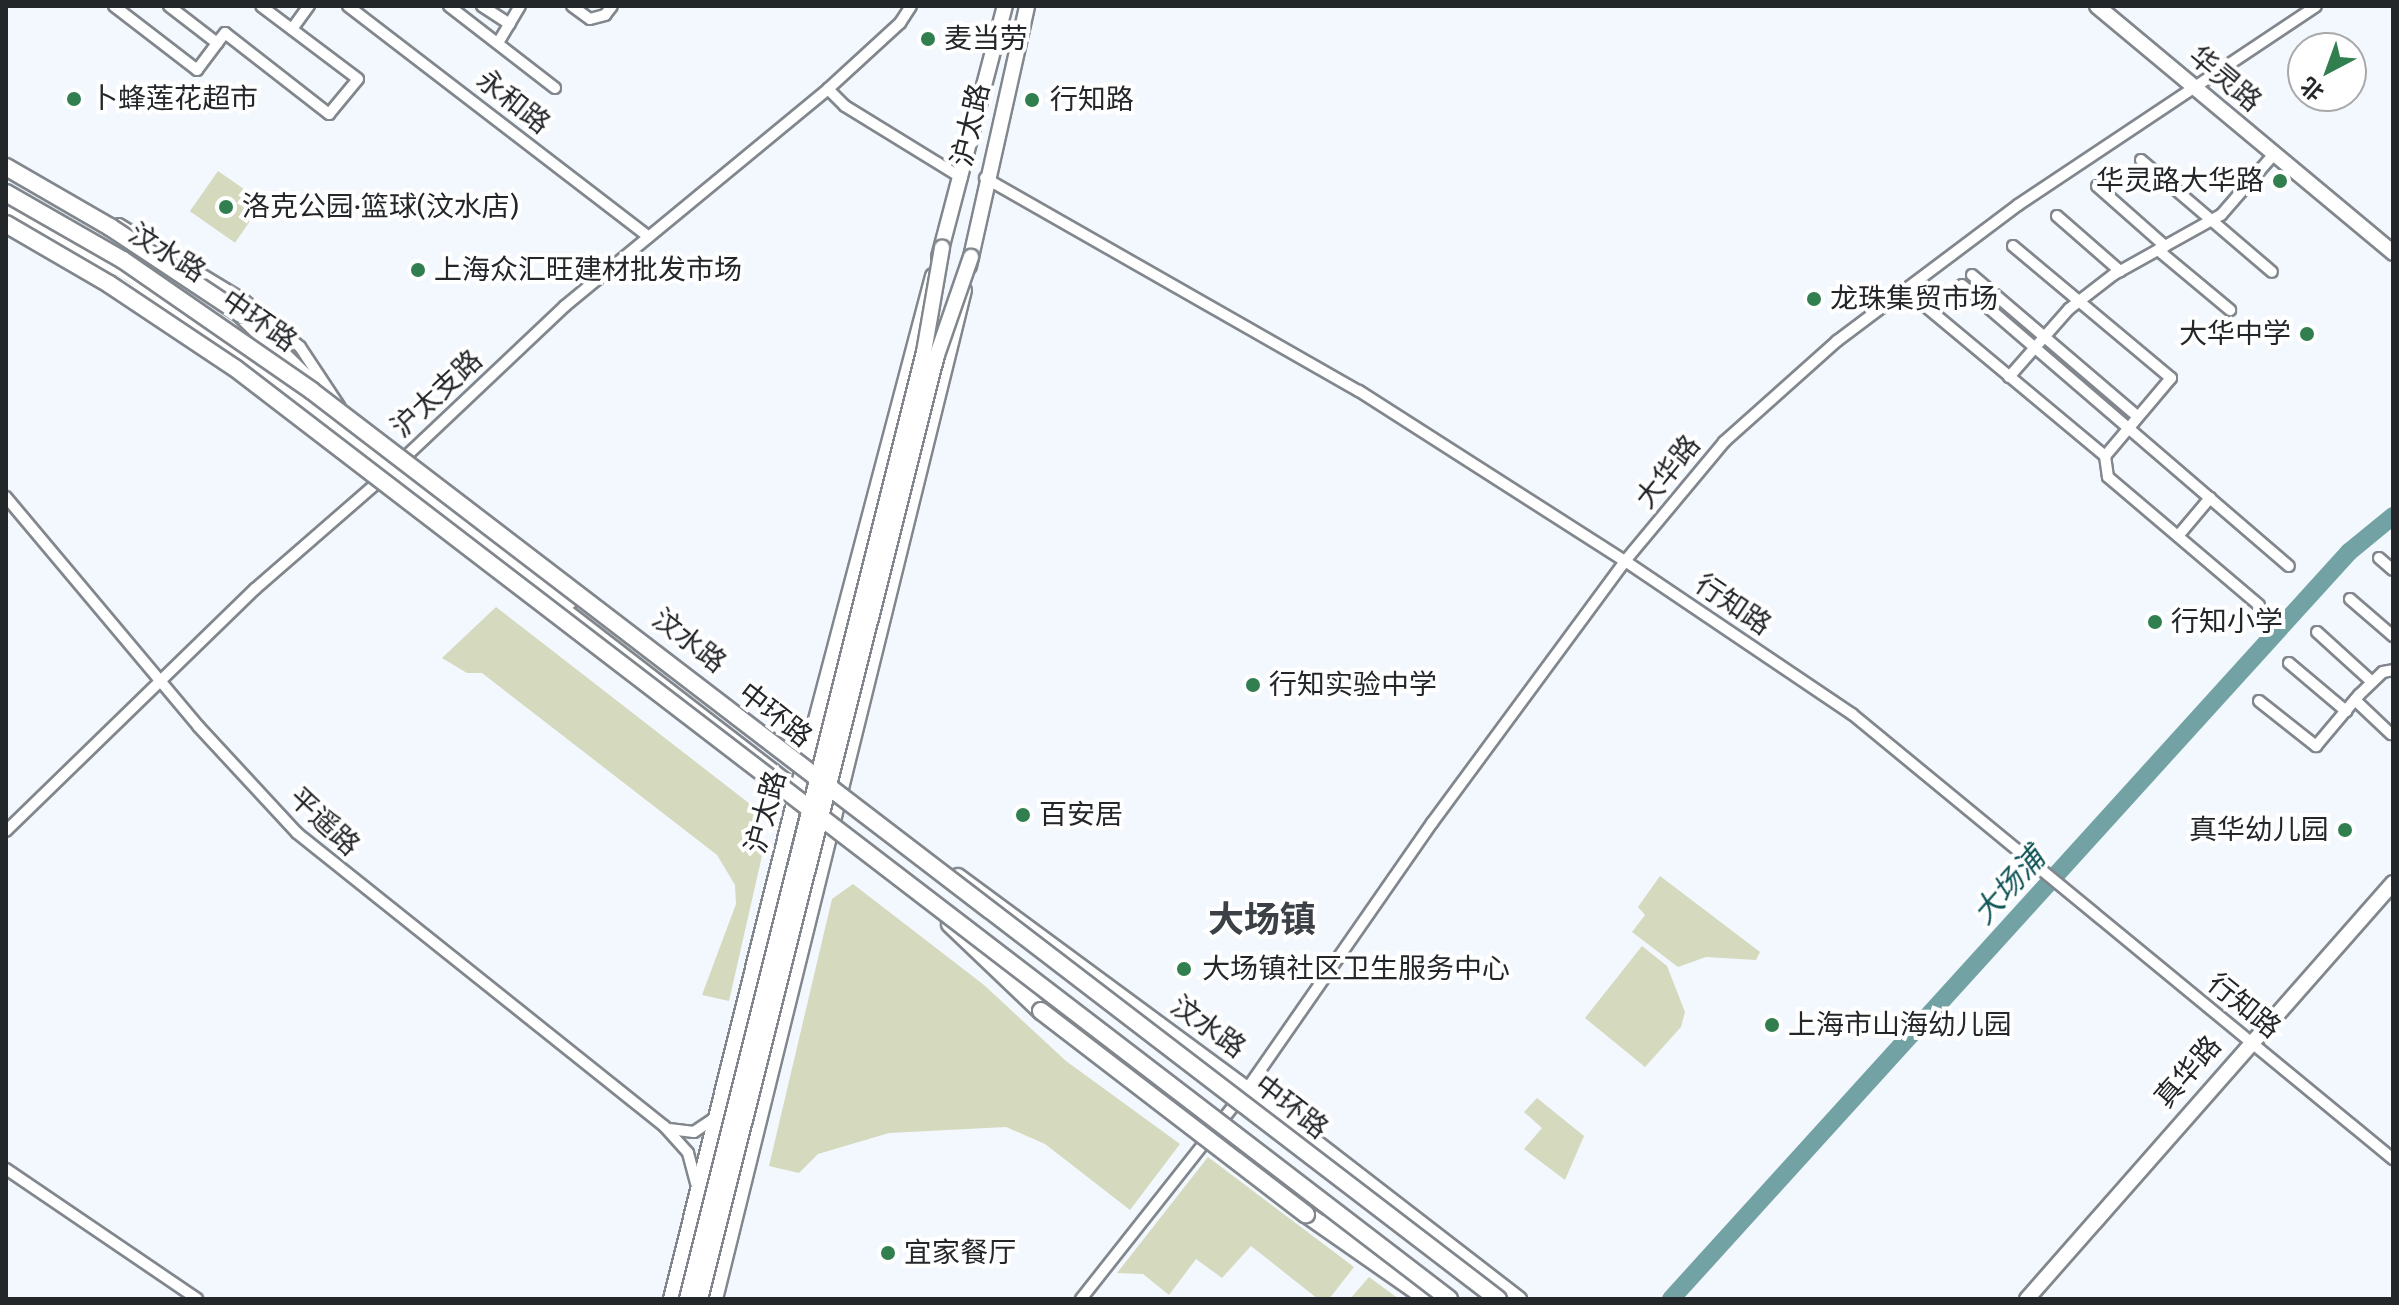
<!DOCTYPE html>
<html>
<head>
<meta charset="utf-8">
<style>
	body { margin:0 }
	#map { position:relative; width:2399px; height:1305px; overflow:hidden; background:#f2f8fe; font-family:"Fira Sans","Noto Sans SC",sans-serif }
	div>[style] { position:absolute }
	[style*='--x'] { left:calc(var(--x)*1px); top:calc(var(--y)*1px); width:calc(var(--w)*1px); rotate:calc(var(--a)*1deg) }
	.green>* { inset:0; background:#d5d9bd; transform-origin:0 0 }
	.river>* { height:18px; margin:-9px; padding:0 9px; transform-origin:9px; border-radius:9px; background:#73a2a4 }
	.roads { filter:drop-shadow(2px 0 #81878d) drop-shadow(-2px 0 #81878d) drop-shadow(0 2px #81878d) drop-shadow(0 -2px #81878d) }
	.minor>* { height:10px; margin:-5px; padding:0 5px; transform-origin:5px; border-radius:5px; background:#fff }
	.major>* { height:14px; margin:-7px; padding:0 7px; transform-origin:7px; border-radius:7px; background:#fff }
	.highway>* { height:16px; margin:-8px; padding:0 8px; transform-origin:8px; border-radius:8px; background:#fff }
	.bridges { filter:drop-shadow(2px 0 #81878d) drop-shadow(-2px 0 #81878d) drop-shadow(0 2px #81878d) drop-shadow(0 -2px #81878d) }
	.major-bridge>* { height:14px; margin:-7px; padding:0 7px; transform-origin:7px; border-radius:7px; background:#fff }
	.highway-bridge>* { height:16px; margin:-8px; padding:0 8px; transform-origin:8px; border-radius:8px; background:#fff }
	.dots>* { width:22px; height:22px; translate:-50% -50%; box-sizing:border-box; border:4px solid #fff; border-radius:50% }
	span { translate:-50% -50%; white-space:nowrap; text-align:center; line-height:1.15; -webkit-text-stroke:8px #fff; paint-order:stroke }
	.poi-label { font-size:28px; color:#24272a }
	.left { translate:0 -50%; text-align:left }
	.right { translate:-100% -50%; text-align:right }
	.street-label { font-size:28px; color:#24272a }
	.water-label { font-size:30px; color:#0e5457; font-style:italic }
	.district-label { font-size:36px; color:#3c4147; font-weight:700 }
	.frame { position:absolute; inset:0; border:8px solid #24272a; pointer-events:none }
	.north { position:absolute; left:2287px; top:32px; width:80px; height:80px; box-sizing:border-box; background:#fff; border:2px solid #a7a9aa; border-radius:50%; rotate:221deg; font-size:22px; font-weight:700; line-height:32px; text-align:center; color:#24272a }
	.north::after { content:''; display:block; margin:auto; width:28px; height:36px; background:#317f4f; clip-path:polygon(50% 0,100% 100%,50% 72%,0 100%) }
</style>
</head>
<body>
<div id="map">
	<div class="green">
		<div style="left:218px;top:171px;width:55px;height:49px;rotate:35deg"></div>
		<div style="clip-path:polygon(496px 607px,750px 804px,764px 847px,729px 1001px,702px 995px,736px 904px,735px 885px,717px 855px,482px 673px,467px 673px,442px 658px)"></div>
		<div style="clip-path:polygon(1660px 876px,1760px 952px,1756px 960px,1706px 957px,1678px 967px,1632px 932px,1645px 915px,1638px 907px)"></div>
		<div style="clip-path:polygon(853px 884px,984px 985px,1066px 1061px,1180px 1144px,1130px 1210px,1045px 1144px,1006px 1127px,889px 1133px,818px 1154px,799px 1173px,769px 1166px,832px 899px)"></div>
		<div style="clip-path:polygon(1642px 946px,1667px 966px,1685px 1012px,1681px 1027px,1645px 1067px,1585px 1018px)"></div>
		<div style="clip-path:polygon(1537px 1098px,1584px 1136px,1565px 1180px,1524px 1149px,1542px 1128px,1524px 1112px)"></div>
		<div style="clip-path:polygon(1208px 1157px,1354px 1267px,1329px 1299px,1318px 1299px,1251px 1246px,1222px 1278px,1196px 1259px,1169px 1295px,1143px 1274px,1117px 1273px)"></div>
		<div style="clip-path:polygon(1369px 1277px,1399px 1299px,1350px 1299px)"></div>
	</div>
	<div class="river">
		<div style="--x:1671;--y:1299;--w:1009;--a:-47.77"></div>
		<div style="--x:2349;--y:552;--w:57;--a:-39.3"></div>
	</div>
	<div class="roads">
		<div class="minor">
			<div style="--x:114;--y:6;--w:105;--a:37.6"></div>
			<div style="--x:197;--y:70;--w:34;--a:-53"></div>
			<div style="--x:169;--y:6;--w:61;--a:37.6"></div>
			<div style="--x:217;--y:43;--w:13;--a:-51"></div>
			<div style="--x:225;--y:33;--w:132;--a:37.9"></div>
			<div style="--x:329;--y:114;--w:45;--a:-50.4"></div>
			<div style="--x:358;--y:79;--w:121;--a:-143"></div>
			<div style="--x:348;--y:6;--w:379;--a:37.5"></div>
			<div style="--x:449;--y:6;--w:134;--a:37.7"></div>
			<div style="--x:482;--y:6;--w:33;--a:33"></div>
			<div style="--x:572;--y:6;--w:22;--a:36"></div>
			<div style="--x:590;--y:19;--w:16;--a:-15"></div>
			<div style="--x:605;--y:15;--w:11;--a:-52"></div>
			<div style="--x:292;--y:29;--w:29;--a:-54"></div>
			<div style="--x:498;--y:43;--w:43;--a:-59.3"></div>
			<div style="--x:828;--y:89;--w:24;--a:45"></div>
			<div style="--x:845;--y:106;--w:137;--a:31.6"></div>
			<div style="--x:2141;--y:160;--w:172;--a:40.5"></div>
			<div style="--x:985;--y:178;--w:430;--a:29.7"></div>
			<div style="--x:1359;--y:391;--w:316;--a:32.6"></div>
			<div style="--x:1625;--y:561;--w:274;--a:34"></div>
			<div style="--x:1852;--y:714;--w:701;--a:39.44"></div>
			<div style="--x:2097;--y:186;--w:91;--a:41.4"></div>
			<div style="--x:2057;--y:216;--w:84;--a:41.1"></div>
			<div style="--x:119;--y:224;--w:146;--a:31.3"></div>
			<div style="--x:244;--y:300;--w:73;--a:40"></div>
			<div style="--x:300;--y:347;--w:71;--a:56.5"></div>
			<div style="--x:2013;--y:246;--w:206;--a:39.9"></div>
			<div style="--x:2171;--y:378;--w:102;--a:130.2"></div>
			<div style="--x:2158;--y:250;--w:94;--a:39.8"></div>
			<div style="--x:1972;--y:275;--w:218;--a:40.5"></div>
			<div style="--x:1962;--y:285;--w:431;--a:40.7"></div>
			<div style="--x:1913;--y:296;--w:250;--a:39.8"></div>
			<div style="--x:2105;--y:456;--w:21;--a:82"></div>
			<div style="--x:2108;--y:477;--w:198;--a:40.3"></div>
			<div style="--x:2009;--y:377;--w:91;--a:-48.6"></div>
			<div style="--x:2069;--y:309;--w:56;--a:-37.7"></div>
			<div style="--x:2113;--y:275;--w:124;--a:-29.1"></div>
			<div style="--x:2221;--y:215;--w:81;--a:-49"></div>
			<div style="--x:399;--y:463;--w:228;--a:-43.4"></div>
			<div style="--x:565;--y:306;--w:341;--a:-39.5"></div>
			<div style="--x:828;--y:89;--w:98;--a:-42.5"></div>
			<div style="--x:900;--y:23;--w:20;--a:-57"></div>
			<div style="--x:6;--y:497;--w:299;--a:50"></div>
			<div style="--x:198;--y:726;--w:146;--a:47.2"></div>
			<div style="--x:297;--y:833;--w:470;--a:38.6"></div>
			<div style="--x:664;--y:1126;--w:36;--a:48"></div>
			<div style="--x:688;--y:1153;--w:34;--a:75"></div>
			<div style="--x:2178;--y:536;--w:50;--a:-49.9"></div>
			<div style="--x:2379;--y:558;--w:18;--a:41"></div>
			<div style="--x:2350;--y:599;--w:57;--a:40.7"></div>
			<div style="--x:2317;--y:632;--w:74;--a:42.3"></div>
			<div style="--x:2289;--y:663;--w:75;--a:40.1"></div>
			<div style="--x:2355;--y:700;--w:50;--a:43.4"></div>
			<div style="--x:2259;--y:701;--w:73;--a:38.3"></div>
			<div style="--x:2316;--y:746;--w:67;--a:-49.9"></div>
			<div style="--x:2359;--y:695;--w:33;--a:-44"></div>
			<div style="--x:2383;--y:672;--w:10;--a:-11"></div>
			<div style="--x:6;--y:831;--w:347;--a:-44.2"></div>
			<div style="--x:255;--y:589;--w:171;--a:-41"></div>
			<div style="--x:669;--y:1129;--w:25;--a:7"></div>
			<div style="--x:694;--y:1132;--w:27;--a:-34"></div>
			<div style="--x:6;--y:1169;--w:231;--a:34.2"></div>
			<div style="--x:1081;--y:1299;--w:268;--a:-51.7"></div>
			<div style="--x:1247;--y:1089;--w:324;--a:-55.2"></div>
			<div style="--x:1432;--y:823;--w:325;--a:-53.6"></div>
			<div style="--x:1625;--y:561;--w:155;--a:-50.2"></div>
			<div style="--x:1724;--y:442;--w:152;--a:-41.8"></div>
			<div style="--x:1837;--y:341;--w:226;--a:-36.9"></div>
			<div style="--x:2018;--y:205;--w:358;--a:-33.7"></div>
		</div>
		<div class="major">
			<div style="--x:2097;--y:6;--w:386;--a:39.8"></div>
			<div style="--x:6;--y:203;--w:148;--a:30"></div>
			<div style="--x:134;--y:277;--w:543;--a:36.76"></div>
			<div style="--x:6;--y:215;--w:183;--a:31.6"></div>
			<div style="--x:939;--y:257;--w:260;--a:-75.3"></div>
			<div style="--x:969;--y:266;--w:266;--a:-77.4"></div>
			<div style="--x:551;--y:600;--w:319;--a:37.7"></div>
			<div style="--x:958;--y:876;--w:359;--a:36.4"></div>
			<div style="--x:1247;--y:1089;--w:344;--a:37.7"></div>
			<div style="--x:1330;--y:1217;--w:63;--a:39.2"></div>
			<div style="--x:671;--y:1299;--w:511;--a:-76.07"></div>
			<div style="--x:794;--y:803;--w:545;--a:-75.22"></div>
			<div style="--x:715;--y:1299;--w:1039;--a:-76.14"></div>
			<div style="--x:2027;--y:1299;--w:554;--a:-48.66"></div>
		</div>
		<div class="highway">
			<div style="--x:241;--y:314;--w:104;--a:44.6"></div>
			<div style="--x:950;--y:924;--w:126;--a:43.7"></div>
			<div style="--x:1306;--y:1214;--w:149;--a:34.9"></div>
		</div>
	</div>
	<div class="bridges">
		<div class="major-bridge">
			<div style="--x:687;--y:1299;--w:976;--a:-75.95"></div>
			<div style="--x:924;--y:352;--w:106;--a:-80.2"></div>
			<div style="--x:700;--y:1299;--w:973;--a:-75.91"></div>
			<div style="--x:937;--y:355;--w:104;--a:-70.9"></div>
		</div>
		<div class="highway-bridge">
			<div style="--x:6;--y:167;--w:120;--a:30"></div>
			<div style="--x:110;--y:227;--w:157;--a:33.6"></div>
			<div style="--x:6;--y:193;--w:135;--a:29.8"></div>
			<div style="--x:123;--y:260;--w:230;--a:34.7"></div>
			<div style="--x:312;--y:391;--w:1494;--a:37.44"></div>
			<div style="--x:6;--y:224;--w:119;--a:30.2"></div>
			<div style="--x:109;--y:284;--w:151;--a:33.7"></div>
			<div style="--x:235;--y:368;--w:1530;--a:37.48"></div>
			<div style="--x:1041;--y:1011;--w:334;--a:37.5"></div>
		</div>
	</div>
	<div class="dots">
		<div style="left:928px;top:39px;background:#317f4f"></div>
		<div style="left:74px;top:99px;background:#317f4f"></div>
		<div style="left:1032px;top:100px;background:#317f4f"></div>
		<div style="left:2280px;top:181px;background:#317f4f"></div>
		<div style="left:226px;top:207px;background:#317f4f"></div>
		<div style="left:418px;top:270px;background:#317f4f"></div>
		<div style="left:1814px;top:299px;background:#317f4f"></div>
		<div style="left:2307px;top:334px;background:#317f4f"></div>
		<div style="left:2155px;top:622px;background:#317f4f"></div>
		<div style="left:1253px;top:685px;background:#317f4f"></div>
		<div style="left:1023px;top:815px;background:#317f4f"></div>
		<div style="left:2345px;top:830px;background:#317f4f"></div>
		<div style="left:1184px;top:969px;background:#317f4f"></div>
		<div style="left:1772px;top:1025px;background:#317f4f"></div>
		<div style="left:888px;top:1253px;background:#317f4f"></div>
	</div>
	<div class="poi-label">
		<span class="left" style="left:944px;top:39px">麦当劳</span>
		<span class="left" style="left:90px;top:99px">卜蜂莲花超市</span>
		<span class="left" style="left:1050px;top:100px">行知路</span>
		<span class="right" style="left:2264px;top:181px">华灵路大华路</span>
		<span class="left" style="left:242px;top:207px">洛克公园·篮球(汶水店)</span>
		<span class="left" style="left:434px;top:270px">上海众汇旺建材批发市场</span>
		<span class="left" style="left:1830px;top:299px">龙珠集贸市场</span>
		<span class="right" style="left:2291px;top:334px">大华中学</span>
		<span class="left" style="left:2171px;top:622px">行知小学</span>
		<span class="left" style="left:1269px;top:685px">行知实验中学</span>
		<span class="left" style="left:1039px;top:815px">百安居</span>
		<span class="right" style="left:2329px;top:830px">真华幼儿园</span>
		<span class="left" style="left:1202px;top:969px">大场镇社区卫生服务中心</span>
		<span class="left" style="left:1788px;top:1025px">上海市山海幼儿园</span>
		<span class="left" style="left:904px;top:1253px">宜家餐厅</span>
	</div>
	<div class="street-label">
		<span style="left:2225px;top:79px;rotate:40deg">华灵路</span>
		<span style="left:513px;top:102px;rotate:38deg">永和路</span>
		<span style="left:971px;top:125px;rotate:-77deg">沪太路</span>
		<span style="left:167px;top:253px;rotate:32deg">汶水路</span>
		<span style="left:259px;top:321px;rotate:35deg">中环路</span>
		<span style="left:437px;top:394px;rotate:-43deg">沪太支路</span>
		<span style="left:1668px;top:472px;rotate:-51deg">大华路</span>
		<span style="left:1733px;top:605px;rotate:34deg">行知路</span>
		<span style="left:689px;top:641px;rotate:38deg">汶水路</span>
		<span style="left:775px;top:715px;rotate:38deg">中环路</span>
		<span style="left:766px;top:812px;rotate:-75deg">沪太路</span>
		<span style="left:324px;top:822px;rotate:43deg">平遥路</span>
		<span style="left:2244px;top:1006px;rotate:39deg">行知路</span>
		<span style="left:1208px;top:1027px;rotate:36deg">汶水路</span>
		<span style="left:2188px;top:1072px;rotate:-49deg">真华路</span>
		<span style="left:1291px;top:1107px;rotate:38deg">中环路</span>
	</div>
	<div class="water-label">
		<span style="left:2009px;top:886px;rotate:-48deg">大场浦</span>
	</div>
	<div class="district-label">
		<span style="left:1262px;top:921px">大场镇</span>
	</div>
	<div class="frame"></div>
	<div class="north">北</div>
</div>
</body>
</html>
